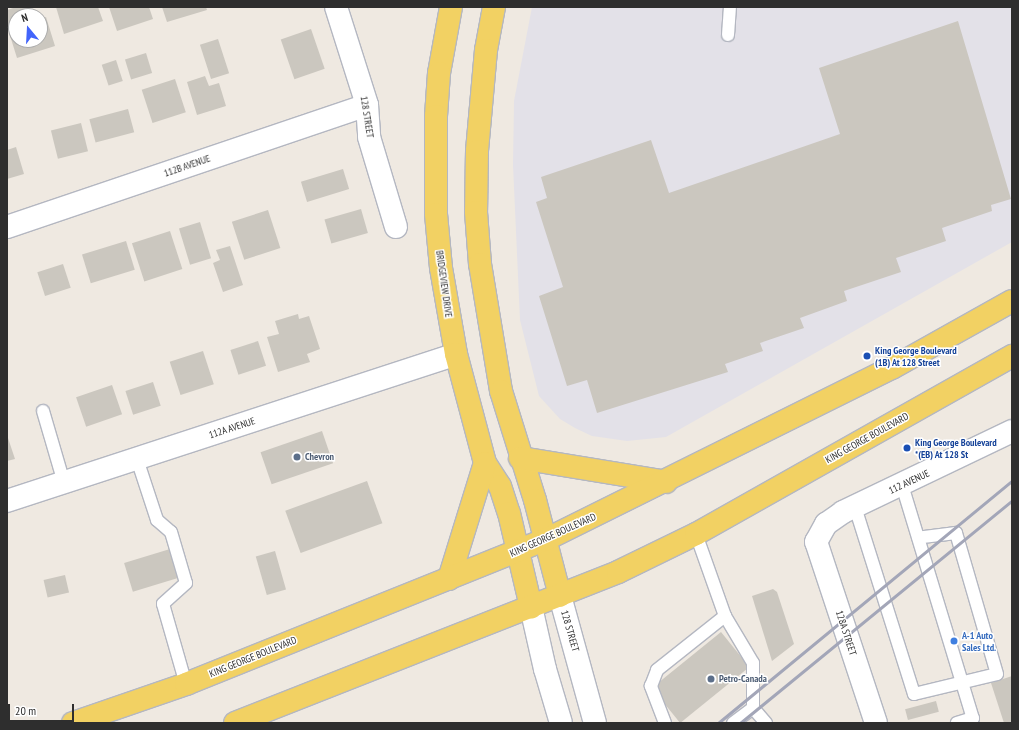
<!DOCTYPE html>
<html>
<head>
<meta charset="utf-8">
<style>
	body { margin:0 }
	#map { position:relative; width:1019px; height:730px; overflow:hidden; background:#efe9e1; font-family:"PT Sans Narrow",sans-serif }
	div>[style] { position:absolute }
	[style*='--x'] { left:calc(var(--x)*1px); top:calc(var(--y)*1px); width:calc(var(--w)*1px); rotate:calc(var(--a)*1deg) }
	.industrial>* { inset:0; background:#e3e1e8 }
	.building>* { inset:0; background:#cbc7bf; transform-origin:0 0 }
	.roads { filter:drop-shadow(1px 0 #b4b7c1) drop-shadow(-1px 0 #b4b7c1) drop-shadow(0 1px #b4b7c1) drop-shadow(0 -1px #b4b7c1) }
	.service>* { height:12px; margin:-6px; padding:0 6px; transform-origin:6px; border-radius:6px; background:#fff }
	.minor>* { height:22px; margin:-11px; padding:0 11px; transform-origin:11px; border-radius:11px; background:#fff }
	.secondary>* { height:22px; margin:-11px; padding:0 11px; transform-origin:11px; border-radius:11px; background:#fff }
	.primary>* { height:22px; margin:-11px; padding:0 11px; transform-origin:11px; border-radius:11px; background:#f2d163 }
	.rail>* { height:3px; margin:-1.5px; padding:0 1.5px; transform-origin:1.5px; border-radius:1.5px; background:#a3a6b8 }
	.dots>* { width:11px; height:11px; translate:-50% -50%; box-sizing:border-box; border:2px solid #fff; border-radius:50% }
	span { translate:-50% -50%; white-space:nowrap; text-align:center; line-height:1.15; -webkit-text-stroke:3px #fff; paint-order:stroke }
	.street-label { font-size:10px; color:#2e2e2e }
	.transit-label { font-size:10px; color:#164399; font-weight:700 }
	.left { translate:0 -50%; text-align:left }
	.service-label { font-size:10px; color:#4e5e75; font-weight:700 }
	.shop-label { font-size:10px; color:#366cbe; font-weight:700 }
	.frame { position:absolute; inset:0; border:8px solid #2e2e2e; pointer-events:none }
	.north { position:absolute; left:8px; top:8px; width:40px; height:40px; box-sizing:border-box; background:#fff; border:1px solid #ababab; border-radius:50%; rotate:342deg; font-size:11px; font-weight:700; line-height:16px; text-align:center; color:#2e2e2e }
	.north::after { content:''; display:block; margin:auto; width:14px; height:18px; background:#4264fb; clip-path:polygon(50% 0,100% 100%,50% 72%,0 100%) }
	.scale { position:absolute; left:8px; top:704px; width:66px; height:18px; box-sizing:border-box; border:2px solid #2e2e2e; border-top:0; padding-left:5px; font-size:12px; line-height:14px; white-space:nowrap; color:#2e2e2e; -webkit-text-stroke:3px #fff; paint-order:stroke }
</style>
</head>
<body>
<div id="map">
	<div class="industrial">
		<div style="clip-path:polygon(532px 7px,1012px 7px,1012px 242px,666px 437px,627px 441px,592px 436px,575px 428px,560px 419px,539px 396px,520px 320px,513px 165px,514px 101px)"></div>
	</div>
	<div class="building">
		<div style="clip-path:polygon(16px 7px,30px 7px,33px 16px,16px 16px,16px 40px,40px 40px,40px 19px,46px 17px,55px 46px,17px 58px,7px 26px,7px 10px)"></div>
		<div style="clip-path:polygon(56px 7px,98px 7px,103px 21px,64px 34px)"></div>
		<div style="clip-path:polygon(109px 7px,149px 7px,153px 19px,117px 31px)"></div>
		<div style="clip-path:polygon(162px 7px,206px 7px,207px 10px,167px 22px)"></div>
		<div style="clip-path:polygon(958px 21px,1011px 199px,991px 205px,992px 211px,942px 228px,946px 241px,896px 258px,901px 272px,844px 291px,847px 301px,800px 318px,804px 328px,760px 343px,763px 351px,725px 364px,728px 372px,597px 413px,587px 380px,567px 386px,539px 296px,563px 287px,536px 202px,547px 198px,541px 177px,651px 140px,669px 193px,840px 134px,819px 68px)"></div>
		<div style="left:311px;top:29px;width:42px;height:32px;rotate:71deg"></div>
		<div style="left:218px;top:39px;width:36px;height:19px;rotate:72deg"></div>
		<div style="left:146px;top:53px;width:21px;height:22px;rotate:73deg"></div>
		<div style="left:116px;top:60px;width:22px;height:15px;rotate:72deg"></div>
		<div style="clip-path:polygon(205px 76px,209px 86px,219px 83px,226px 106px,197px 115px,187px 82px)"></div>
		<div style="left:175px;top:79px;width:35px;height:35px;rotate:72deg"></div>
		<div style="left:128px;top:109px;width:24px;height:40px;rotate:75deg"></div>
		<div style="left:81px;top:123px;width:29px;height:31px;rotate:76deg"></div>
		<div style="clip-path:polygon(16px 147px,24px 174px,7px 179px,7px 150px)"></div>
		<div style="left:343px;top:169px;width:21px;height:44px;rotate:73deg"></div>
		<div style="left:361px;top:209px;width:25px;height:38px;rotate:74deg"></div>
		<div style="left:268px;top:210px;width:40px;height:38px;rotate:72deg"></div>
		<div style="left:200px;top:222px;width:38px;height:22px;rotate:73deg"></div>
		<div style="left:170px;top:231px;width:40px;height:40px;rotate:72deg"></div>
		<div style="left:126px;top:241px;width:30px;height:46px;rotate:73deg"></div>
		<div style="clip-path:polygon(230px 246px,243px 285px,223px 292px,213px 263px,220px 260px,216px 250px)"></div>
		<div style="left:63px;top:264px;width:25px;height:27px;rotate:72deg"></div>
		<div style="clip-path:polygon(298px 314px,299px 319px,309px 316px,320px 349px,307px 354px,310px 362px,278px 372px,267px 337px,279px 334px,275px 321px)"></div>
		<div style="left:258px;top:341px;width:26px;height:29px;rotate:72deg"></div>
		<div style="left:203px;top:351px;width:35px;height:35px;rotate:72deg"></div>
		<div style="left:153px;top:382px;width:25px;height:29px;rotate:72deg"></div>
		<div style="left:112px;top:385px;width:31px;height:38px;rotate:71deg"></div>
		<div style="left:322px;top:431px;width:34px;height:65px;rotate:71deg"></div>
		<div style="clip-path:polygon(7px 435px,15px 459px,7px 461px)"></div>
		<div style="left:367px;top:481px;width:45px;height:87px;rotate:70deg"></div>
		<div style="left:170px;top:549px;width:30px;height:48px;rotate:73deg"></div>
		<div style="left:275px;top:551px;width:40px;height:20px;rotate:74deg"></div>
		<div style="left:65px;top:575px;width:18px;height:22px;rotate:77deg"></div>
		<div style="clip-path:polygon(773px 589px,777px 592px,794px 644px,772px 661px,752px 596px)"></div>
		<div style="left:721px;top:632px;width:45px;height:89px;rotate:51deg"></div>
		<div style="clip-path:polygon(1012px 676px,1012px 723px,1004px 723px,991px 683px)"></div>
		<div style="left:936px;top:701px;width:11px;height:32px;rotate:75deg"></div>
	</div>
	<div class="roads">
		<div class="service">
			<div style="--x:728;--y:35;--w:28;--a:-86"></div>
			<div style="--x:43;--y:411;--w:75;--a:73.7"></div>
			<div style="--x:137;--y:459;--w:64;--a:71.8"></div>
			<div style="--x:157;--y:520;--w:18;--a:41"></div>
			<div style="--x:171;--y:532;--w:53;--a:73.6"></div>
			<div style="--x:186;--y:583;--w:31;--a:138"></div>
			<div style="--x:163;--y:604;--w:83;--a:74"></div>
			<div style="--x:902;--y:485;--w:244;--a:73.1"></div>
			<div style="--x:973;--y:718;--w:17;--a:163"></div>
			<div style="--x:855;--y:507;--w:196;--a:72.5"></div>
			<div style="--x:914;--y:694;--w:85;--a:-13.5"></div>
			<div style="--x:997;--y:674;--w:147;--a:-106.2"></div>
			<div style="--x:956;--y:533;--w:38;--a:173"></div>
			<div style="--x:725;--y:616;--w:55;--a:59.2"></div>
			<div style="--x:753;--y:663;--w:45;--a:90"></div>
			<div style="--x:753;--y:708;--w:25;--a:143"></div>
			<div style="--x:753;--y:708;--w:20;--a:49"></div>
			<div style="--x:665;--y:723;--w:40;--a:-111"></div>
			<div style="--x:651;--y:686;--w:17;--a:-69"></div>
			<div style="--x:657;--y:670;--w:87;--a:-38.5"></div>
			<div style="--x:725;--y:616;--w:87;--a:-109.5"></div>
		</div>
		<div class="minor">
			<div style="--x:336;--y:7;--w:103;--a:72.4"></div>
			<div style="--x:367;--y:105;--w:32;--a:86"></div>
			<div style="--x:369;--y:137;--w:94;--a:73.3"></div>
			<div style="--x:7;--y:227;--w:380;--a:-18.7"></div>
			<div style="--x:7;--y:501;--w:472;--a:-18.1"></div>
			<div style="--x:876;--y:723;--w:191;--a:-108.3"></div>
			<div style="--x:816;--y:542;--w:21;--a:-61"></div>
			<div style="--x:826;--y:524;--w:21;--a:-35"></div>
			<div style="--x:843;--y:512;--w:187;--a:-25.6"></div>
		</div>
		<div class="secondary">
			<div style="--x:560;--y:596;--w:132;--a:74.6"></div>
			<div style="--x:531;--y:607;--w:64;--a:77.3"></div>
			<div style="--x:545;--y:669;--w:56;--a:73.5"></div>
		</div>
		<div class="primary">
			<div style="--x:451;--y:7;--w:67;--a:100.3"></div>
			<div style="--x:439;--y:73;--w:43;--a:94"></div>
			<div style="--x:436;--y:116;--w:98;--a:90"></div>
			<div style="--x:436;--y:214;--w:54;--a:84.7"></div>
			<div style="--x:441;--y:268;--w:87;--a:80.1"></div>
			<div style="--x:456;--y:354;--w:113;--a:75.1"></div>
			<div style="--x:485;--y:463;--w:27;--a:57"></div>
			<div style="--x:500;--y:486;--w:28;--a:72"></div>
			<div style="--x:509;--y:513;--w:97;--a:76.8"></div>
			<div style="--x:494;--y:7;--w:44;--a:100.5"></div>
			<div style="--x:486;--y:50;--w:101;--a:95.1"></div>
			<div style="--x:477;--y:151;--w:61;--a:90.9"></div>
			<div style="--x:476;--y:212;--w:52;--a:85.6"></div>
			<div style="--x:480;--y:264;--w:129;--a:80.6"></div>
			<div style="--x:501;--y:391;--w:114;--a:72.7"></div>
			<div style="--x:535;--y:500;--w:99;--a:75.4"></div>
			<div style="--x:520;--y:458;--w:148;--a:9.3"></div>
			<div style="--x:449;--y:579;--w:121;--a:-72.8"></div>
			<div style="--x:73;--y:723;--w:120;--a:-19"></div>
			<div style="--x:186;--y:684;--w:387;--a:-21.9"></div>
			<div style="--x:545;--y:540;--w:387;--a:-26.4"></div>
			<div style="--x:892;--y:368;--w:137;--a:-29.2"></div>
			<div style="--x:235;--y:723;--w:412;--a:-21.5"></div>
			<div style="--x:618;--y:572;--w:87;--a:-26"></div>
			<div style="--x:696;--y:534;--w:363;--a:-29.4"></div>
		</div>
	</div>
	<div class="rail">
		<div style="--x:718;--y:723;--w:381;--a:-39.5"></div>
		<div style="--x:740;--y:723;--w:352;--a:-39.3"></div>
	</div>
	<div class="dots">
		<div style="left:867px;top:356px;background:#1a4fb4"></div>
		<div style="left:907px;top:448px;background:#1a4fb4"></div>
		<div style="left:297px;top:457px;background:#5c6f8a"></div>
		<div style="left:954px;top:641px;background:#3f7fe0"></div>
		<div style="left:711px;top:679px;background:#5c6f8a"></div>
	</div>
	<div class="street-label">
		<span style="left:367px;top:117px;rotate:81deg">128 STREET</span>
		<span style="left:187px;top:166px;rotate:-19deg">112B AVENUE</span>
		<span style="left:444px;top:284px;rotate:82deg">BRIDGEVIEW DRIVE</span>
		<span style="left:232px;top:428px;rotate:-18deg">112A AVENUE</span>
		<span style="left:867px;top:438px;rotate:-29deg">KING GEORGE BOULEVARD</span>
		<span style="left:909px;top:482px;rotate:-25deg">112 AVENUE</span>
		<span style="left:553px;top:535px;rotate:-24deg">KING GEORGE BOULEVARD</span>
		<span style="left:570px;top:631px;rotate:74deg">128 STREET</span>
		<span style="left:846px;top:633px;rotate:72deg">128A STREET</span>
		<span style="left:253px;top:657px;rotate:-22deg">KING GEORGE BOULEVARD</span>
	</div>
	<div class="transit-label">
		<span class="left" style="left:875px;top:356px">King George Boulevard<br>(1B) At 128 Street</span>
		<span class="left" style="left:915px;top:448px">King George Boulevard<br>*(EB) At 128 St</span>
	</div>
	<div class="service-label">
		<span class="left" style="left:305px;top:457px">Chevron</span>
		<span class="left" style="left:719px;top:679px">Petro-Canada</span>
	</div>
	<div class="shop-label">
		<span class="left" style="left:962px;top:641px">A-1 Auto<br>Sales Ltd.</span>
	</div>
	<div class="frame"></div>
	<div class="north">N</div>
	<div class="scale">20 m</div>
</div>
</body>
</html>
